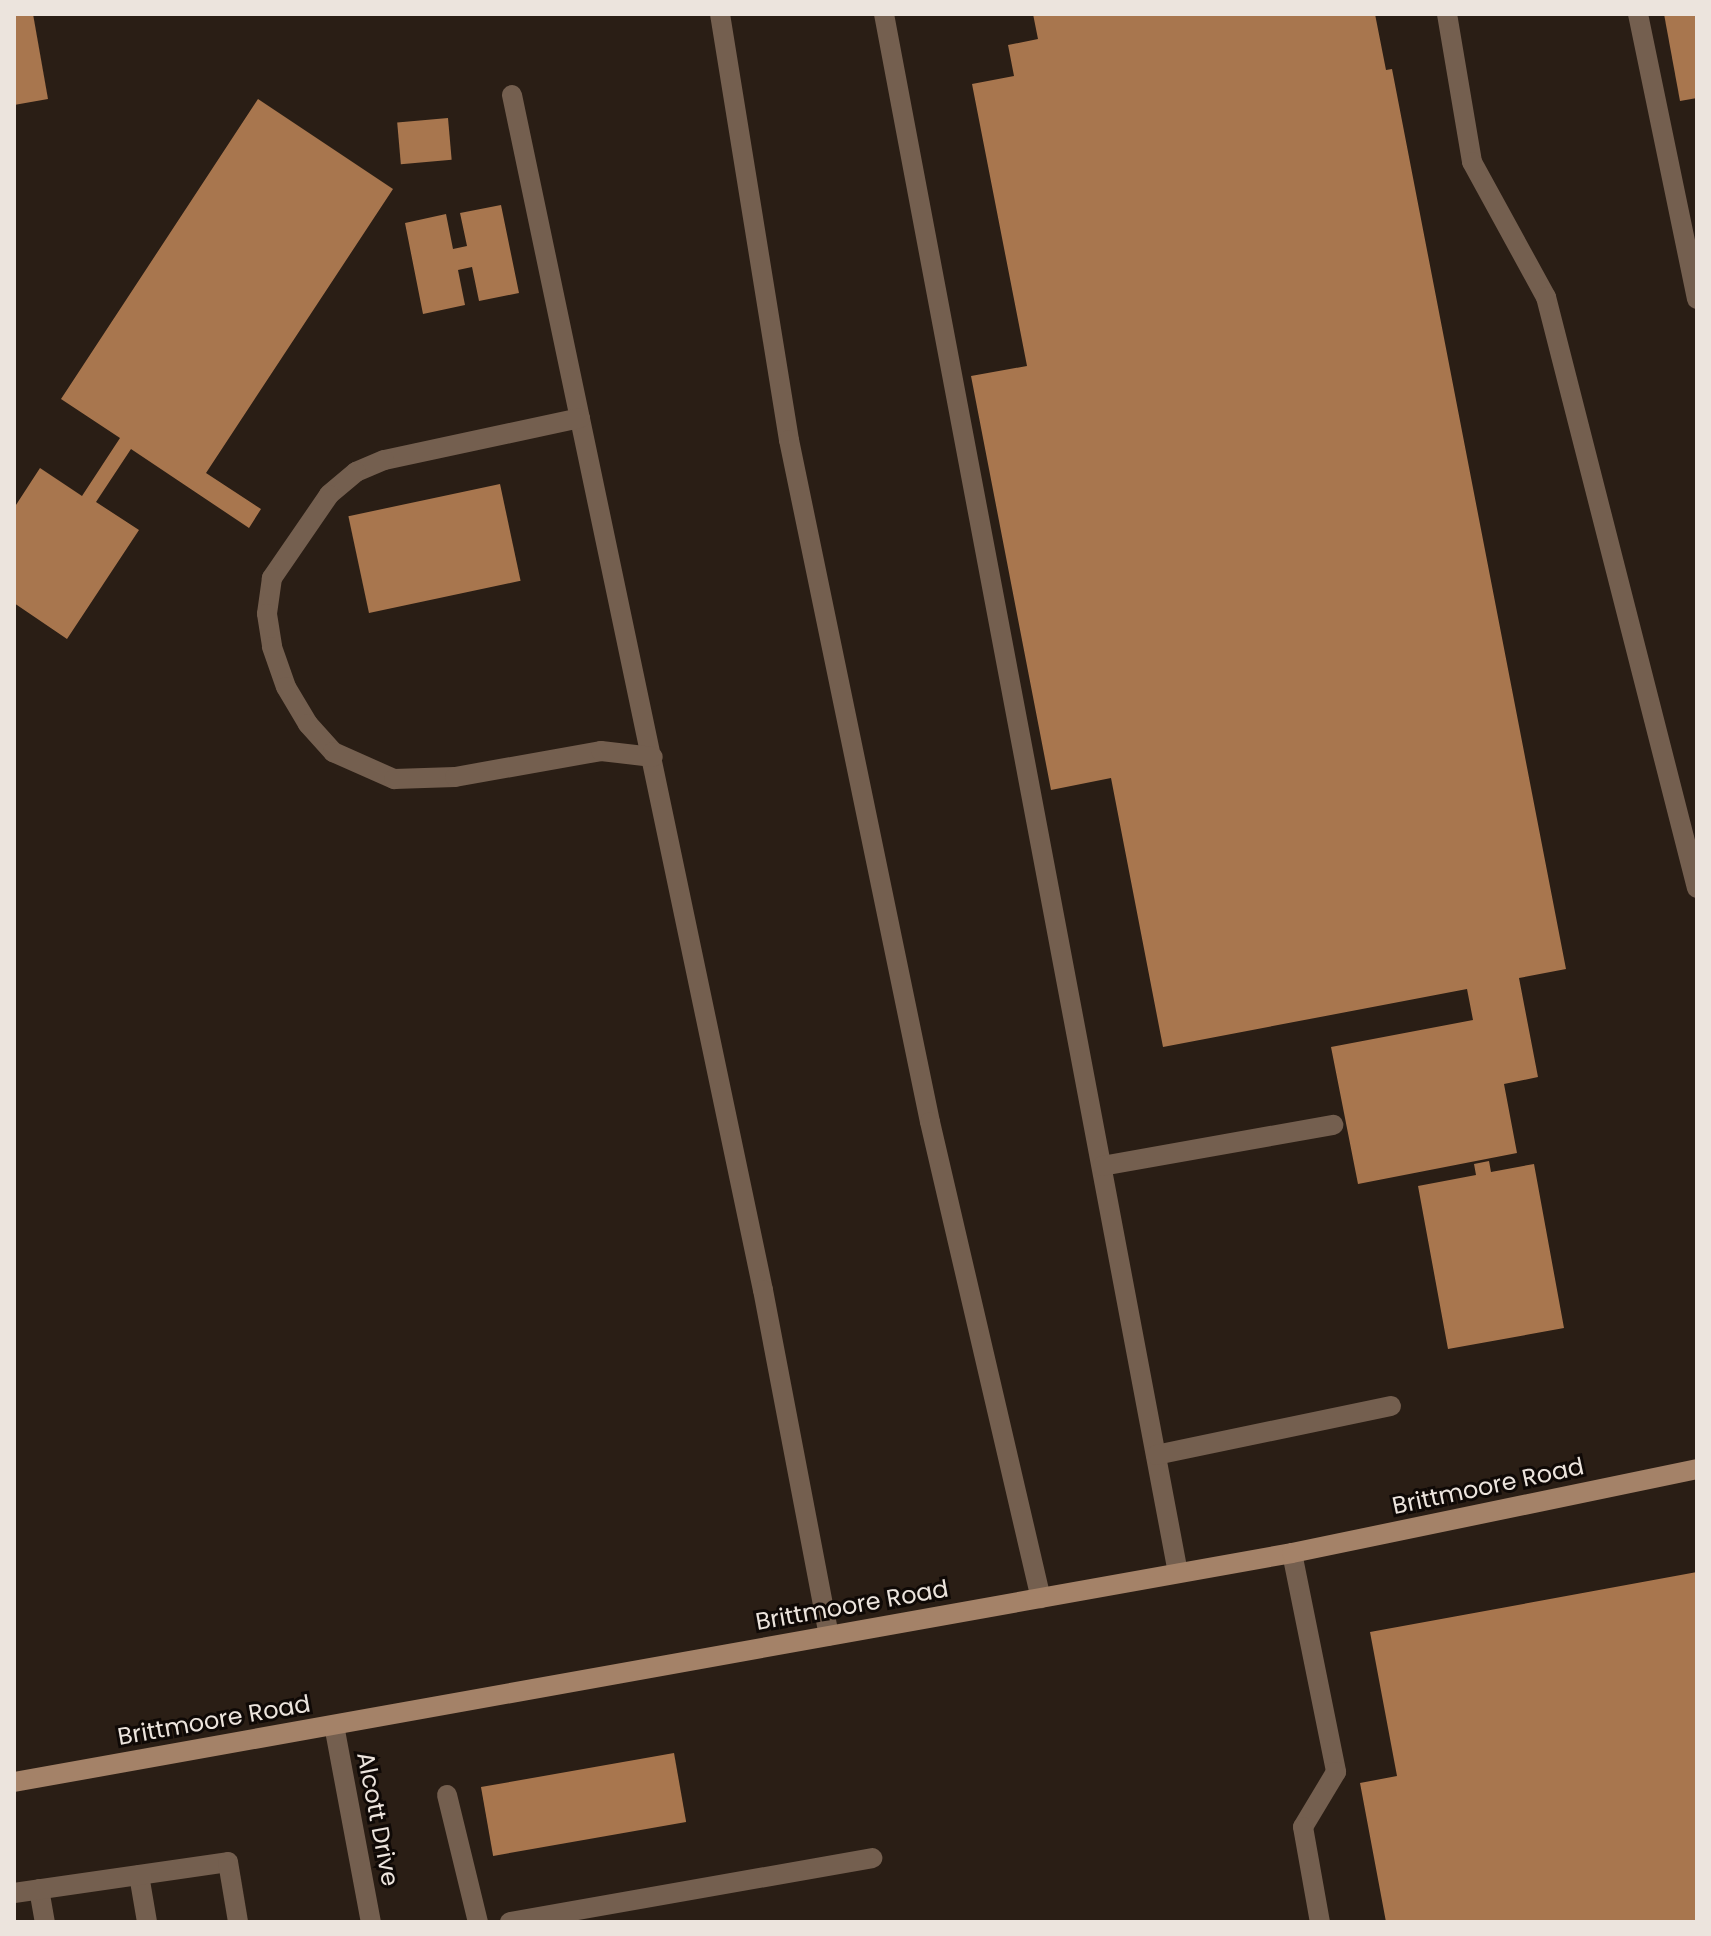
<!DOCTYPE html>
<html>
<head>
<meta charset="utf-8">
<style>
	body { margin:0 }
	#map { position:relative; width:1711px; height:1936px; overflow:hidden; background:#2a1e15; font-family:Poppins,sans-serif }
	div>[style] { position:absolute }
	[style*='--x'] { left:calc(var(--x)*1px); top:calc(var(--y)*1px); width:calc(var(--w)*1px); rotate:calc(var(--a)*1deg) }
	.building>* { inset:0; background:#a8764e; transform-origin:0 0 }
	.lane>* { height:20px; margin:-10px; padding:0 10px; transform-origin:10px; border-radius:10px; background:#745f4f }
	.street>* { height:20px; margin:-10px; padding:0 10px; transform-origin:10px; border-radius:10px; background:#745f4f }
	.secondary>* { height:20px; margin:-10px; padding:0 10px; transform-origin:10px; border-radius:10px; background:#a48268 }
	span { translate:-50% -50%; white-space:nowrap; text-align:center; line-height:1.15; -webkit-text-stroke:6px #0f0906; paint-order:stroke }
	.street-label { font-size:24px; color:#ece4dd }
	.frame { position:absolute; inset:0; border:16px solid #ece4dd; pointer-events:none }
</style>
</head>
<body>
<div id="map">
	<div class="building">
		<div style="clip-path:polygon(14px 14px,33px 14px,48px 99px,14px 105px)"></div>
		<div style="clip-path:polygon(1033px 14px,1375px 14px,1386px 70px,1392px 69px,1566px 969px,1519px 978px,1538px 1077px,1504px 1084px,1517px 1153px,1358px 1184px,1331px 1047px,1473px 1020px,1467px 989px,1163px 1047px,1111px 778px,1051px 790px,971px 376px,1027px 366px,972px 84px,1014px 76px,1008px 45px,1038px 39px)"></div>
		<div style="clip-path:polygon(1664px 14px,1697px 14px,1697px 98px,1680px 101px)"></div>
		<div style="clip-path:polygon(258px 99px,393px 189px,206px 473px,261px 509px,249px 528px,131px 449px,96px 502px,139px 530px,67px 639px,14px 603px,14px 508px,40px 468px,82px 496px,120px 438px,61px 399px)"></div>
		<div style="left:448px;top:118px;width:42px;height:51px;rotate:85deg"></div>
		<div style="clip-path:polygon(501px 205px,519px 293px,479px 301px,472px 267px,458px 270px,465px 305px,423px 314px,405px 223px,446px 214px,453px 249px,467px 246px,460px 213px)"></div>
		<div style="left:500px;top:484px;width:99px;height:155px;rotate:78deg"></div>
		<div style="clip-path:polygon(1489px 1161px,1491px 1172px,1534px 1164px,1564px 1328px,1448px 1349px,1418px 1186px,1476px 1175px,1474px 1164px)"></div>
		<div style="clip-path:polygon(1697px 1572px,1697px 1922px,1386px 1922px,1360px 1783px,1397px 1776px,1370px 1632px)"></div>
		<div style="left:674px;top:1753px;width:70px;height:196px;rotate:80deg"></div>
	</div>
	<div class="lane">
		<div style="--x:720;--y:14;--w:432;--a:80.8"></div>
		<div style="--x:789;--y:440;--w:696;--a:78.32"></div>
		<div style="--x:930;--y:1122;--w:489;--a:76.9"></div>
		<div style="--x:884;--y:14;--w:1586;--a:79.32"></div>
		<div style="--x:1447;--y:14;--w:150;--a:80.4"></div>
		<div style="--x:1472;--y:162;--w:154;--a:61.3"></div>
		<div style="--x:1546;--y:297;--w:610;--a:75.67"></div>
		<div style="--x:1638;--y:14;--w:291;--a:78.3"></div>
		<div style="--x:512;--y:95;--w:1221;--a:78.14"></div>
		<div style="--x:763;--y:1290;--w:352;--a:79.2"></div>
		<div style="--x:580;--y:418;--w:200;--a:167.9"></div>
		<div style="--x:384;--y:460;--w:30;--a:157"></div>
		<div style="--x:356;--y:472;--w:35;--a:140"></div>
		<div style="--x:329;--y:495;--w:101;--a:124.5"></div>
		<div style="--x:272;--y:578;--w:36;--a:98"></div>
		<div style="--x:267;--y:614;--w:33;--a:81"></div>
		<div style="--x:272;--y:647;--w:42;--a:70.7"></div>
		<div style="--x:286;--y:687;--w:43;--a:59.3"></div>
		<div style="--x:308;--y:724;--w:38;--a:48"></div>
		<div style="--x:333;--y:752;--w:67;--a:23.9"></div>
		<div style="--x:394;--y:779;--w:61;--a:-1.9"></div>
		<div style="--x:455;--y:777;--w:148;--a:-10.1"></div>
		<div style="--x:601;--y:751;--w:52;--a:6.6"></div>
		<div style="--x:1102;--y:1166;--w:235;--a:-10.1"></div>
		<div style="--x:1156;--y:1455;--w:240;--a:-11.8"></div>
		<div style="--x:1292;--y:1553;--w:223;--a:78.6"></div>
		<div style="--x:1336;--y:1772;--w:64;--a:121"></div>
		<div style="--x:1303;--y:1827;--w:97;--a:79.9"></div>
		<div style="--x:447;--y:1795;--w:131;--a:76.3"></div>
		<div style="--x:139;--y:1875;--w:48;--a:80.3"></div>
		<div style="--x:39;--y:1889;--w:34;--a:80"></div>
		<div style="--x:14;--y:1893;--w:216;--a:-8.2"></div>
		<div style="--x:228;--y:1862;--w:61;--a:80.5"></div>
		<div style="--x:510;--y:1922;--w:368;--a:-10"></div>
	</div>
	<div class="street">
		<div style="--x:334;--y:1725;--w:200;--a:79.4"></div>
	</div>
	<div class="secondary">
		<div style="--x:14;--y:1782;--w:1298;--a:-10.16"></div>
		<div style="--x:1292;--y:1553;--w:414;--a:-11.7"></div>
	</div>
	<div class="street-label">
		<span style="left:1488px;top:1486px;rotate:-12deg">Brittmoore Road</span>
		<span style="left:852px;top:1605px;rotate:-10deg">Brittmoore Road</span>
		<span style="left:214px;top:1720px;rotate:-10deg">Brittmoore Road</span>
		<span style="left:378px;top:1819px;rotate:79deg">Alcott Drive</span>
	</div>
	<div class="frame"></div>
</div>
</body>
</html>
